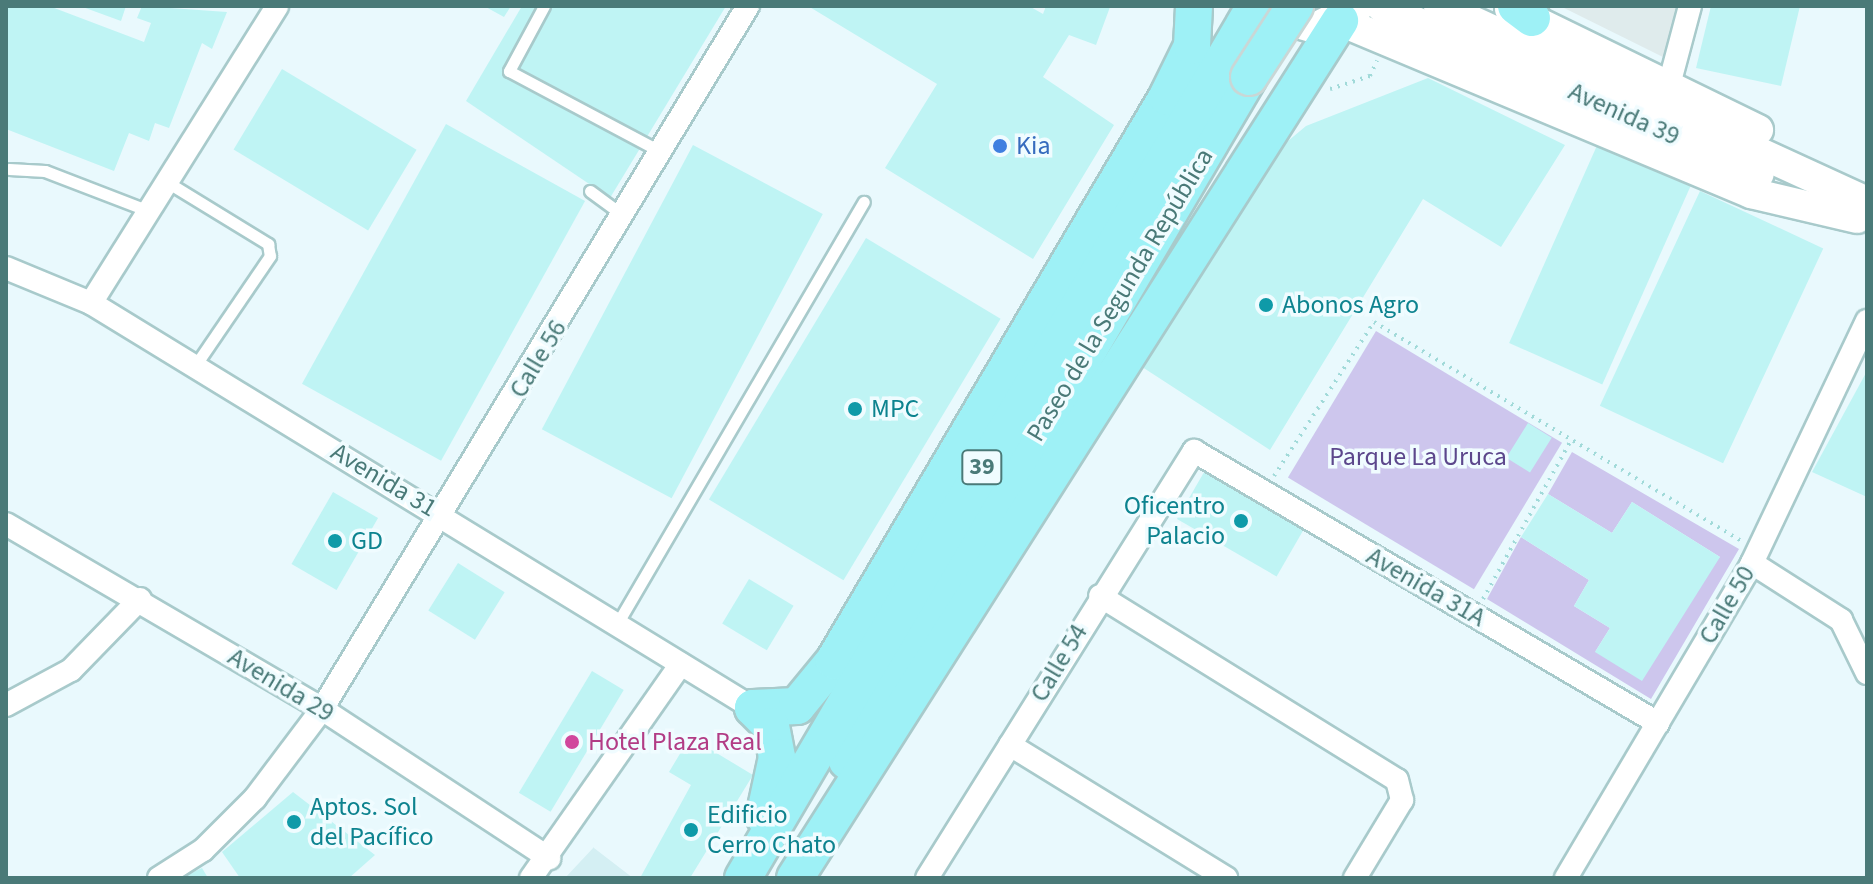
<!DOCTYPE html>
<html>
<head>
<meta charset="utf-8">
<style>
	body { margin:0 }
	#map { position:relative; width:1873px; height:884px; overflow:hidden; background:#e9f9fd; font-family:"Source Sans 3",sans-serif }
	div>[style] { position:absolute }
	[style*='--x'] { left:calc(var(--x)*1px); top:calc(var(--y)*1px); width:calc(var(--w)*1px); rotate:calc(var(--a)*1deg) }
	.residential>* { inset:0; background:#d4eff3 }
	.industrial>* { inset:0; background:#dfebec }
	.green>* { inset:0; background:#cdc6ed; transform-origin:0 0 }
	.building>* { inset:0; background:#bff4f4; transform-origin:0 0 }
	.path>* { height:4px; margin-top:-2px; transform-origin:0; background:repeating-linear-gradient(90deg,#a1dad9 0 2px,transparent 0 8px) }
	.roads { filter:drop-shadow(2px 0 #a8cacb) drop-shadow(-2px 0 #a8cacb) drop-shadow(0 2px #a8cacb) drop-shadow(0 -2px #a8cacb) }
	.service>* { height:11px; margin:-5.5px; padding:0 5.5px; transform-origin:5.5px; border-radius:5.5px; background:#fff }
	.minor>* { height:22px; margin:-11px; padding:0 11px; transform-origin:11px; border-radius:11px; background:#fff }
	.secondary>* { height:30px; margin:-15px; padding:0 15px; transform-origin:15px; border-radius:15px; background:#fff }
	.trunk>* { height:36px; margin:-18px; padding:0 18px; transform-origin:18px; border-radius:18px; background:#9ef1f6 }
	.bridges { filter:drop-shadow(2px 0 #c9d7d6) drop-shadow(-2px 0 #c9d7d6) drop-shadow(0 2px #c9d7d6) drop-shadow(0 -2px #c9d7d6) }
	.trunk-bridge>* { height:36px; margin:-18px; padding:0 18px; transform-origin:18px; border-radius:18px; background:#9ef1f6 }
	.dots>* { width:22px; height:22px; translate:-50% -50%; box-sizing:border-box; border:4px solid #f0fcff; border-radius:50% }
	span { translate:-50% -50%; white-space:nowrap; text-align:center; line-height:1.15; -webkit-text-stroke:7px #f0fcff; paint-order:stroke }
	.shield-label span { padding:2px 6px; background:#f0fcff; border:2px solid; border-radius:6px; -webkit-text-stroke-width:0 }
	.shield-label { font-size:24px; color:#4a7a78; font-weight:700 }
	.street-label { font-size:26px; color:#4a7a78 }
	.shop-label { font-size:26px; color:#366cbe }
	.left { translate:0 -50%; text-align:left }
	.culture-label { font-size:26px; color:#0d838f }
	.right { translate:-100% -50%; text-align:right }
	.park-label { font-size:26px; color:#5c478c }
	.hotel-label { font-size:26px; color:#b23c85 }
	.frame { position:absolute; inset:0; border:8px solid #4a7a78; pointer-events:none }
</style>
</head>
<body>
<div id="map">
	<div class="residential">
		<div style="clip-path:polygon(594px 847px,594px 848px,633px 878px,565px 878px)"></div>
	</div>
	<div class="industrial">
		<div style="clip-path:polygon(1560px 6px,1681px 6px,1667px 59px)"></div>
	</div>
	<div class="green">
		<div style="left:1376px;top:331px;width:217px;height:171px;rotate:31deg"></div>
		<div style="clip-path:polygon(1572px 452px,1739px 549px,1651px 699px,1487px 599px,1521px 537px,1589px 580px,1574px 606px,1610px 628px,1595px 652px,1720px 557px,1632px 502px,1612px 533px,1548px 494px)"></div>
	</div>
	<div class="building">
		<div style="clip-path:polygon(6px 6px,49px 6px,144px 42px,151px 23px,137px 18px,142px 6px,227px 12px,212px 49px,202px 43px,169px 128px,155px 123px,149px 141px,129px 133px,114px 171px,6px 129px)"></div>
		<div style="clip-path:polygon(80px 6px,126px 6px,121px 21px)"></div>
		<div style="clip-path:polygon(484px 6px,511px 6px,504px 17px)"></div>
		<div style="clip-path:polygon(522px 6px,726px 6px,610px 198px,466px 101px)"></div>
		<div style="clip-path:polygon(808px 6px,1029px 6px,1043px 14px,1046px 6px,1110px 7px,1096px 45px,1069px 35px,1043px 77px,1114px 125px,1033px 259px,885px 168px,937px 84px)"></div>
		<div style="clip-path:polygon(1711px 6px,1800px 6px,1781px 86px,1696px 68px)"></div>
		<div style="left:282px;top:69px;width:157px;height:94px;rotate:31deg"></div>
		<div style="clip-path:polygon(1428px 78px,1565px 145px,1501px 247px,1423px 199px,1270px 450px,1136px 363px,1270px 156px,1306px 126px)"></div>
		<div style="left:446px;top:124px;width:159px;height:297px;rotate:29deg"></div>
		<div style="left:1599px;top:141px;width:102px;height:221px;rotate:24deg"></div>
		<div style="left:693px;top:145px;width:147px;height:322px;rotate:28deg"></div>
		<div style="left:1700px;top:191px;width:136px;height:237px;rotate:25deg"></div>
		<div style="left:866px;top:238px;width:157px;height:305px;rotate:31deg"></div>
		<div style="clip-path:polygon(1867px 371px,1867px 497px,1812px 472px)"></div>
		<div style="left:1528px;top:423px;width:28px;height:41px;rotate:32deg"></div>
		<div style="left:1207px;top:467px;width:115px;height:60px;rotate:30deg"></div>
		<div style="left:333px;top:492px;width:52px;height:83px;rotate:30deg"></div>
		<div style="clip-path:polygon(1548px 494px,1612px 533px,1632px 502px,1720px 557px,1642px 681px,1595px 652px,1610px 628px,1574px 606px,1589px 580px,1521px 537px)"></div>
		<div style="left:458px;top:563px;width:55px;height:56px;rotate:32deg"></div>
		<div style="left:749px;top:579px;width:52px;height:52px;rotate:31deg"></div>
		<div style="left:592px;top:671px;width:37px;height:142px;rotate:31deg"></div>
		<div style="clip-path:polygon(690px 737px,753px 775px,690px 878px,640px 878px,691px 785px,669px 772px)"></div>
		<div style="clip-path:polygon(293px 792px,375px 855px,349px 878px,240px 878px,222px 852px)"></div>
		<div style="clip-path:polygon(202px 868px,208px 878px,180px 878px)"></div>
	</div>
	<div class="path">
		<div style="--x:1330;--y:89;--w:42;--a:-18"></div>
		<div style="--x:1370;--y:76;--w:17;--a:-65"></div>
		<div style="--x:1274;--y:476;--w:184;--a:-57"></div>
		<div style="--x:1374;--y:322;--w:428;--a:30.8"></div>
		<div style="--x:1483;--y:599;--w:179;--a:-61"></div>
	</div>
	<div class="roads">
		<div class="service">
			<div style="--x:544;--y:6;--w:74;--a:118.3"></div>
			<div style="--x:509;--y:71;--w:174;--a:28"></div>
			<div style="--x:9;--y:169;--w:36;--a:3"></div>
			<div style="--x:45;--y:171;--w:111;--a:21"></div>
			<div style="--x:167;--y:182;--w:119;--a:31.5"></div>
			<div style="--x:268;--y:244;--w:12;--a:81"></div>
			<div style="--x:270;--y:256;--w:133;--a:124.3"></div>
			<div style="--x:590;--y:191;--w:42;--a:36.3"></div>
			<div style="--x:617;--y:624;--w:489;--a:-59.7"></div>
		</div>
		<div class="minor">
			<div style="--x:1669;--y:85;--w:82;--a:-75.1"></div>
			<div style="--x:6;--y:268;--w:92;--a:22.4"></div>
			<div style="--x:91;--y:303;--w:776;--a:31.46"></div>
			<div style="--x:91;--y:303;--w:350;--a:-57.9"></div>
			<div style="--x:6;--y:524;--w:366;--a:30.3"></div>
			<div style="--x:322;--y:709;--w:272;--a:33.3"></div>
			<div style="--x:1752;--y:563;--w:106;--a:32.6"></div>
			<div style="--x:1841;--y:620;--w:59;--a:63.9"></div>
			<div style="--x:1100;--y:596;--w:349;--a:31.8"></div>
			<div style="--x:1397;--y:780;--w:21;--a:76"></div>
			<div style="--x:1402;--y:800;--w:91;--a:121.1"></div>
			<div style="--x:6;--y:705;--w:74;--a:-28.3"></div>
			<div style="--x:71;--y:670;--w:99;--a:-45.8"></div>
			<div style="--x:1010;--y:745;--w:254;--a:31.6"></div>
			<div style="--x:159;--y:878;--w:52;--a:-32.5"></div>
			<div style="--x:203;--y:850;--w:74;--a:-45"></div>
			<div style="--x:255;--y:798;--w:111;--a:-53"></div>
			<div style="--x:322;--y:709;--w:822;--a:-58.79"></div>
			<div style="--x:531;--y:878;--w:261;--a:-55"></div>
			<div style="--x:927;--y:878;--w:504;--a:-57.98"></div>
			<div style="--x:1194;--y:451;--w:538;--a:30.38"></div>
			<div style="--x:1566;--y:878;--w:366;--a:-59.4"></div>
			<div style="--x:1752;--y:563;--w:268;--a:-64.6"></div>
		</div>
		<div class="secondary">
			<div style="--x:1439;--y:6;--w:471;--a:24.6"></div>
			<div style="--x:1382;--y:7;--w:412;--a:23.9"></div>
			<div style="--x:1510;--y:9;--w:276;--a:26"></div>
			<div style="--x:1267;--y:14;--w:50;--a:16.3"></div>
			<div style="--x:1315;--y:28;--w:49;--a:-26.6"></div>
			<div style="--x:1340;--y:21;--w:446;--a:22.7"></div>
			<div style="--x:1751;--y:193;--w:109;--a:13.3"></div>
		</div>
		<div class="trunk">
			<div style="--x:1516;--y:6;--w:20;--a:37"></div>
			<div style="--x:753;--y:708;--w:44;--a:-2.6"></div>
			<div style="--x:797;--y:706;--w:58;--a:-50.6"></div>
			<div style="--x:834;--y:661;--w:655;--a:-59.44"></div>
			<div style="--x:1167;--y:97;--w:57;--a:-63.9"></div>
			<div style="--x:1192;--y:46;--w:40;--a:-87.1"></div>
			<div style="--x:753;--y:708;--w:25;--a:45"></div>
			<div style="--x:771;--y:726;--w:32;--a:79"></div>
			<div style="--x:777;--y:757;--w:61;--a:102.2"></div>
			<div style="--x:847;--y:761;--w:793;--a:-59.56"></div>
			<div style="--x:743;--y:878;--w:1011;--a:-59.58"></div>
			<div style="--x:795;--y:878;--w:1016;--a:-57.55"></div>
		</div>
	</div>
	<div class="bridges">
		<div class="trunk-bridge">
			<div style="--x:1249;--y:77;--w:85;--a:-57.1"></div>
		</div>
	</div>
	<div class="dots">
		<div style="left:1000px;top:146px;background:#3f7fe0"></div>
		<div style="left:1266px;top:305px;background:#0f9aa8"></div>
		<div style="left:855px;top:409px;background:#0f9aa8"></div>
		<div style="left:1241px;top:521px;background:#0f9aa8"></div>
		<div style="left:335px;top:541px;background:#0f9aa8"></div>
		<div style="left:572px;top:742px;background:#d1479c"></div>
		<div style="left:294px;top:822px;background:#0f9aa8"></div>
		<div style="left:691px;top:830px;background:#0f9aa8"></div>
	</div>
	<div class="shield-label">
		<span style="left:982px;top:467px">39</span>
	</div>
	<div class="street-label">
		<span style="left:1624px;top:114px;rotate:24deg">Avenida 39</span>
		<span style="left:1120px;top:295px;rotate:-59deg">Paseo de la Segunda República</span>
		<span style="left:538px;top:359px;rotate:-59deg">Calle 56</span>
		<span style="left:384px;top:480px;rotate:31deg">Avenida 31</span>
		<span style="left:1426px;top:587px;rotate:30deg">Avenida 31A</span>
		<span style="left:1727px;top:605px;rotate:-60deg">Calle 50</span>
		<span style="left:1059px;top:663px;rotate:-59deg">Calle 54</span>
		<span style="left:281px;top:685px;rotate:31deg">Avenida 29</span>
	</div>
	<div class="shop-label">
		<span class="left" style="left:1016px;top:146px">Kia</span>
	</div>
	<div class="culture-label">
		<span class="left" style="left:1282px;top:305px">Abonos Agro</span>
		<span class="left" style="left:871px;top:409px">MPC</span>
		<span class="right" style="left:1225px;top:521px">Oficentro<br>Palacio</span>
		<span class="left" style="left:351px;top:541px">GD</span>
		<span class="left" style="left:310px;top:822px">Aptos. Sol<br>del Pacífico</span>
		<span class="left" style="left:707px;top:830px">Edificio<br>Cerro Chato</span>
	</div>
	<div class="park-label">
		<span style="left:1418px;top:457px">Parque La Uruca</span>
	</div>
	<div class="hotel-label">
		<span class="left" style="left:588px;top:742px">Hotel Plaza Real</span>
	</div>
	<div class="frame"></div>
</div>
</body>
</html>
